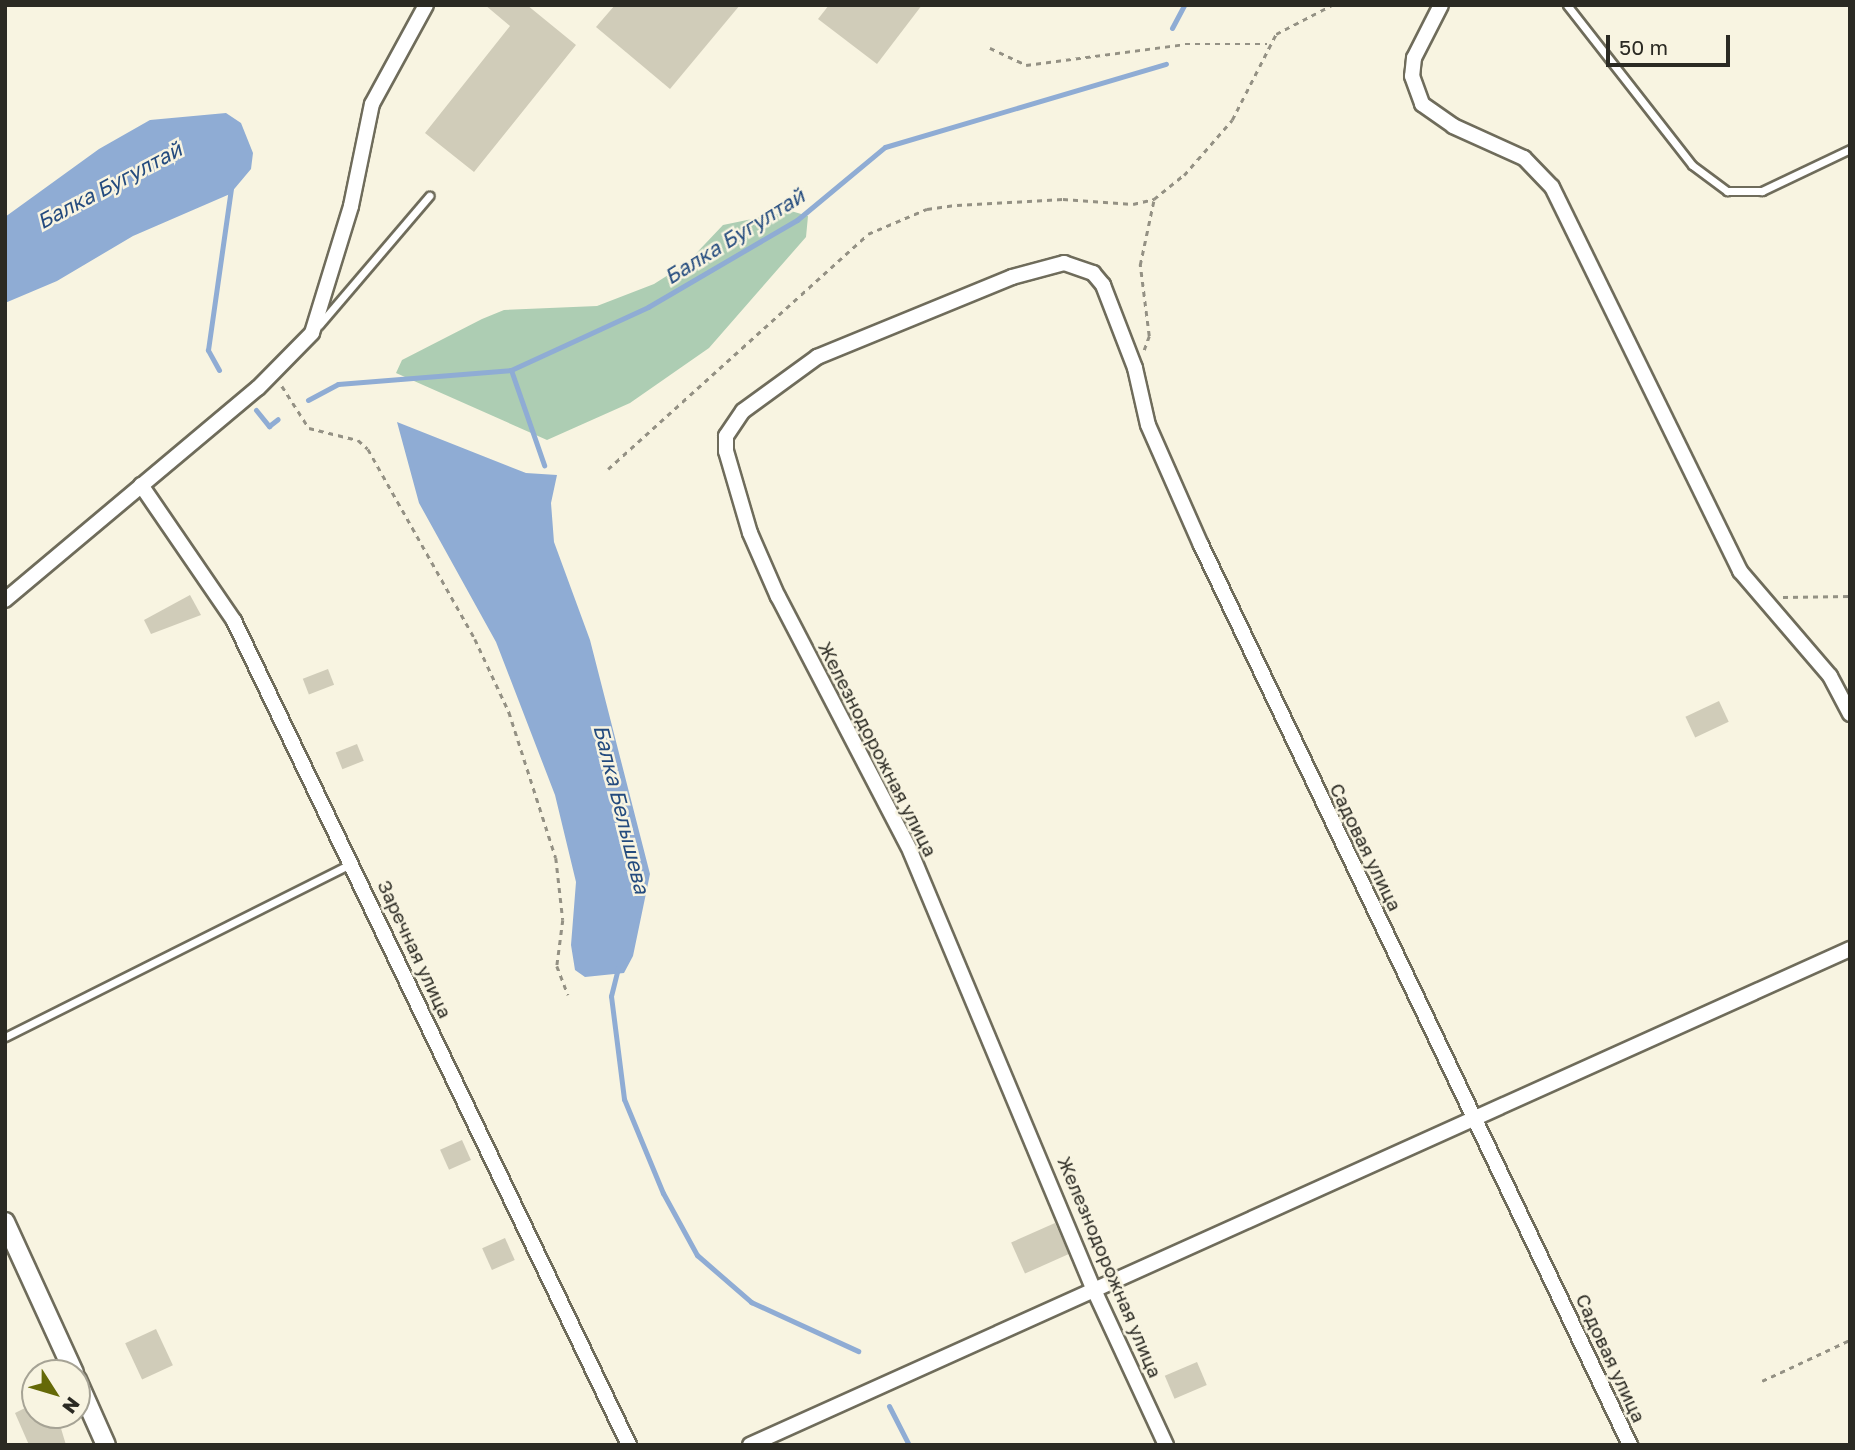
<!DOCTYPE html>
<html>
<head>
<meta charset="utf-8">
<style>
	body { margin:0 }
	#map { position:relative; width:1855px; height:1450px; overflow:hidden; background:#f8f4e1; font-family:"Golos Text",sans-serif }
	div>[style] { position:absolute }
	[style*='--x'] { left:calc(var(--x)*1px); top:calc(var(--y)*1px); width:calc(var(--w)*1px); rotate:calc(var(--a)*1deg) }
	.green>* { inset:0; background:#adcdb3 }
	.water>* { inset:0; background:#8facd4 }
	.stream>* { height:5px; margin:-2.5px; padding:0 2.5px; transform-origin:2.5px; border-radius:2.5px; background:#8facd4 }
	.building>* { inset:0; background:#d0ccb9; transform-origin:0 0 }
	.path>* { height:2.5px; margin-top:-1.25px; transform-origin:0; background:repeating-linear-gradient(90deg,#949184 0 5px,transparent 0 10px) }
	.roads { filter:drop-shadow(2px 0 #6f6c5b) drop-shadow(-2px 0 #6f6c5b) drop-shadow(0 2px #6f6c5b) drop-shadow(0 -2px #6f6c5b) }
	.service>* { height:7px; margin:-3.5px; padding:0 3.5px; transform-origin:3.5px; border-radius:3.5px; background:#fff }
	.minor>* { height:14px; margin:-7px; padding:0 7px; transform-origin:7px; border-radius:7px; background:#fff }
	.tertiary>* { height:18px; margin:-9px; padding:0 9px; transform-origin:9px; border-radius:9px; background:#fff }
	span { translate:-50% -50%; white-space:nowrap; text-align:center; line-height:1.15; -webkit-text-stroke:5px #f8f4e1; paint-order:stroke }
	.street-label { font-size:19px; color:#2b2a23 }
	.water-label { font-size:21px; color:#244b7e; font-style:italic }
	.frame { position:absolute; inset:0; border:7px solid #2b2a23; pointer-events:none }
	.north { position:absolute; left:21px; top:1359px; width:70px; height:70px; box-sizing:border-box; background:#f8f4e1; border:2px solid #a6a395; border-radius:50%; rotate:127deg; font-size:19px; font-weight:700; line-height:28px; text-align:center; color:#2b2a23 }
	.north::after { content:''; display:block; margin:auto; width:24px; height:32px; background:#656907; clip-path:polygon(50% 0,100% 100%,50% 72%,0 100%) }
	.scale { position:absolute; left:1606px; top:35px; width:124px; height:32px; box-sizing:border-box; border:4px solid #2b2a23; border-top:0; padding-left:9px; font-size:21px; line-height:24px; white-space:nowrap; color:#2b2a23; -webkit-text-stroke:5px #f8f4e1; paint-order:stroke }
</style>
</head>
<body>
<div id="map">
	<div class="green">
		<div style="clip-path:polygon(791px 211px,808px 216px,806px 237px,709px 348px,630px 403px,547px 440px,396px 373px,402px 360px,482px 319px,504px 310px,597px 306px,654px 284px,687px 263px,723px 225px)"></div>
	</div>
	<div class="water">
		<div style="clip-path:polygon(226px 113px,241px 123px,253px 153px,251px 169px,230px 194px,133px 236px,57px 281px,5px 303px,5px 217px,99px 149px,150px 120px)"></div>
		<div style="clip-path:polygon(397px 422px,526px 473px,557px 475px,551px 503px,554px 542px,590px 640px,650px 874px,633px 956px,624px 973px,585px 977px,575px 970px,571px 945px,576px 882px,555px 795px,496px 642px,419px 503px)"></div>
	</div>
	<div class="stream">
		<div style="--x:1172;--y:28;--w:26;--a:-62"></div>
		<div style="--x:219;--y:370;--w:23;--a:-119"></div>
		<div style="--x:208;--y:350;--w:163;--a:-81.9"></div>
		<div style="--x:511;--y:370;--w:101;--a:70.8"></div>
		<div style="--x:308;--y:400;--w:34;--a:-28"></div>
		<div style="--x:338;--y:384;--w:174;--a:-4.6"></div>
		<div style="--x:511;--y:370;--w:151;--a:-24.7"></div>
		<div style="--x:648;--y:307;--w:173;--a:-30.3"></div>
		<div style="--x:797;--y:220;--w:114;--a:-39.7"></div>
		<div style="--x:885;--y:147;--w:293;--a:-16.5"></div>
		<div style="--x:256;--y:410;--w:21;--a:51"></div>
		<div style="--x:269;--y:426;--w:11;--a:-38"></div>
		<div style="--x:618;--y:968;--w:29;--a:104"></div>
		<div style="--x:611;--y:996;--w:104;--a:82.8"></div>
		<div style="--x:624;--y:1099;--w:102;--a:67.5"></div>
		<div style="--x:663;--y:1193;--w:71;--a:61.3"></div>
		<div style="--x:697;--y:1255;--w:72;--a:41"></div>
		<div style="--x:751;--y:1302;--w:118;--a:24.6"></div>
		<div style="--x:889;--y:1406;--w:44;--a:62.9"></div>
	</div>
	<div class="building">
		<div style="clip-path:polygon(485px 5px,527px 5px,576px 45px,474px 172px,425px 133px,510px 26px)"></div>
		<div style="clip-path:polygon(615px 5px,740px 5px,670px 89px,596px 27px)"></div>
		<div style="clip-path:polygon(829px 5px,922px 5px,877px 64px,818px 19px)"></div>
		<div style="clip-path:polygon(190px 595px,201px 615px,151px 634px,144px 620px)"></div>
		<div style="left:328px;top:669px;width:17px;height:27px;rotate:69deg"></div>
		<div style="left:1719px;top:701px;width:23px;height:37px;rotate:65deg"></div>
		<div style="left:357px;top:744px;width:18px;height:23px;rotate:68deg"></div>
		<div style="left:462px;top:1140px;width:22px;height:24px;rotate:66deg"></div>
		<div style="left:1055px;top:1223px;width:34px;height:48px;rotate:66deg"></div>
		<div style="left:505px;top:1238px;width:24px;height:25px;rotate:66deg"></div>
		<div style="left:156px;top:1329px;width:40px;height:34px;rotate:65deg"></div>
		<div style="left:1197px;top:1362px;width:25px;height:35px;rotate:67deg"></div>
		<div style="clip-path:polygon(35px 1403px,35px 1415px,57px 1415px,66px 1445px,29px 1445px,15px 1413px)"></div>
	</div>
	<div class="path">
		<div style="--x:990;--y:48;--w:40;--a:25"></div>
		<div style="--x:1026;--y:65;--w:160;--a:-7.5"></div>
		<div style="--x:1185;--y:44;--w:82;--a:0"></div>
		<div style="--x:1144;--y:350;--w:15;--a:-70"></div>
		<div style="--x:1149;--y:336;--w:72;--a:-97.2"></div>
		<div style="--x:1140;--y:265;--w:67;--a:-78"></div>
		<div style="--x:282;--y:386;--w:50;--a:57.3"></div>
		<div style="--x:309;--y:428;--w:50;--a:13.8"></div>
		<div style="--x:358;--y:440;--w:13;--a:42"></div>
		<div style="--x:368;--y:449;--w:218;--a:60.6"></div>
		<div style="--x:475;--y:639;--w:81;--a:65"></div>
		<div style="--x:509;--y:712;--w:153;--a:72.2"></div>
		<div style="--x:556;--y:858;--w:62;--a:83.6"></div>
		<div style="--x:563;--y:920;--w:46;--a:97.4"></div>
		<div style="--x:557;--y:966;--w:31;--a:69"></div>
		<div style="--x:608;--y:469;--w:350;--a:-42.1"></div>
		<div style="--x:868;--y:234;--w:64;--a:-23"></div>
		<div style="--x:927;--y:209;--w:30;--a:-8"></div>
		<div style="--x:957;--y:205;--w:106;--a:-3.2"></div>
		<div style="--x:1063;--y:199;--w:70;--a:4.1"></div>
		<div style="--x:1133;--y:204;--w:22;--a:-13"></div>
		<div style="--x:1154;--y:199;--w:38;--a:-39"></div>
		<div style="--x:1184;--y:175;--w:73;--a:-48.9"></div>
		<div style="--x:1232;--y:120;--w:97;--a:-62.9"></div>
		<div style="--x:1276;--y:34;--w:63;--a:-27.4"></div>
		<div style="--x:1783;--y:597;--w:67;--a:-0.9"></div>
		<div style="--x:1762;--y:1381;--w:97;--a:-25"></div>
	</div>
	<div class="roads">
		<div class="service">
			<div style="--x:1567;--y:5;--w:203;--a:52"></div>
			<div style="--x:1692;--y:165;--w:44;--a:36.6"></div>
			<div style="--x:1727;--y:191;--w:35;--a:0"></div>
			<div style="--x:1762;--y:191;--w:98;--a:-25.5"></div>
			<div style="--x:319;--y:325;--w:170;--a:-49.5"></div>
			<div style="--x:5;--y:1037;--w:388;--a:-26.6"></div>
		</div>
		<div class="minor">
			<div style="--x:1441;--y:5;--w:59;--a:117"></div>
			<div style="--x:1414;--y:58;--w:18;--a:96"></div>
			<div style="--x:1412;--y:76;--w:30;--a:70"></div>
			<div style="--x:1422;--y:104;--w:38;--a:35"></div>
			<div style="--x:1453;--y:126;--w:78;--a:24.3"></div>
			<div style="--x:1524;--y:158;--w:40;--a:46"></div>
			<div style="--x:1552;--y:187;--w:428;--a:63.9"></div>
			<div style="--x:1740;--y:571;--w:138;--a:49.4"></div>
			<div style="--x:1830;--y:676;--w:43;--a:62.2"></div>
			<div style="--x:141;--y:485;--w:165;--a:55.6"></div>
			<div style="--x:234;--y:621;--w:914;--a:64.39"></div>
			<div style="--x:5;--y:600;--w:330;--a:-40"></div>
			<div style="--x:258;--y:388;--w:77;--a:-45.5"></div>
			<div style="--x:312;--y:333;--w:133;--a:-72.9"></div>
			<div style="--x:351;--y:206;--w:104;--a:-78.4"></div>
			<div style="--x:372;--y:104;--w:113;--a:-61.4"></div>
			<div style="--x:750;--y:1445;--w:1207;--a:-24.27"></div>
			<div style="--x:1166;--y:1445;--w:173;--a:-114.9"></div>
			<div style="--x:1093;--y:1288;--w:472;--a:-112.7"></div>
			<div style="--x:911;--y:852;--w:288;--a:-117.5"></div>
			<div style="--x:778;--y:597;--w:70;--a:-113.6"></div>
			<div style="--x:750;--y:533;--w:85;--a:-106.3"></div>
			<div style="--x:726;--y:451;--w:15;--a:-90"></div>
			<div style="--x:726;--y:436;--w:30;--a:-56"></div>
			<div style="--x:743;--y:411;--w:92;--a:-36.1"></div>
			<div style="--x:817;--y:357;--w:211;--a:-22.3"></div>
			<div style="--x:1012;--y:277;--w:54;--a:-15.1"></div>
			<div style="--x:1064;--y:263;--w:31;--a:19"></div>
			<div style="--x:1093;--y:273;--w:16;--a:50"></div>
			<div style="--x:1103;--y:285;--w:89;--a:68.9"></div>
			<div style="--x:1135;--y:368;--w:58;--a:77.2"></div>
			<div style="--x:1148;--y:425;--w:131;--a:66.2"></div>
			<div style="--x:1201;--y:545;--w:997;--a:64.51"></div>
		</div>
		<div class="tertiary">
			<div style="--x:5;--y:1222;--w:166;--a:65.4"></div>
			<div style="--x:77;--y:1380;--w:71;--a:66"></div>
		</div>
	</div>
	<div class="street-label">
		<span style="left:878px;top:749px;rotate:63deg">Железнодорожная улица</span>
		<span style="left:1366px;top:847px;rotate:64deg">Садовая улица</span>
		<span style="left:415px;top:949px;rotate:65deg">Заречная улица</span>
		<span style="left:1110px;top:1267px;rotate:67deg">Железнодорожная улица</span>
		<span style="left:1611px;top:1358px;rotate:65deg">Садовая улица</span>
	</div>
	<div class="water-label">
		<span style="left:109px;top:185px;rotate:-28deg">Балка Бугултай</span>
		<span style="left:734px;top:236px;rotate:-32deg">Балка Бугултай</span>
		<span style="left:622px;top:809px;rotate:76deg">Балка Белышева</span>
	</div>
	<div class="frame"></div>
	<div class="north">N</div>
	<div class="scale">50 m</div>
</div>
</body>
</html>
